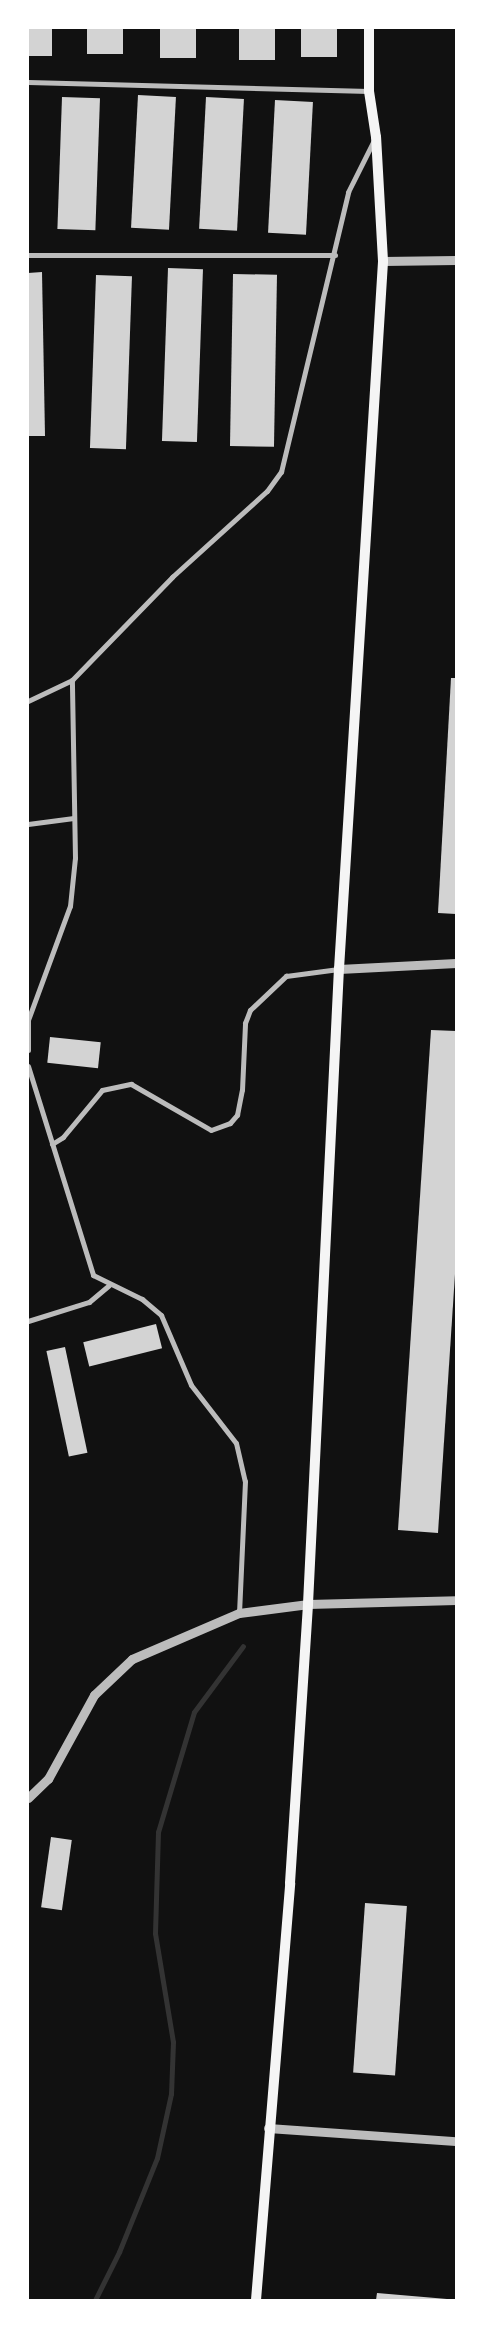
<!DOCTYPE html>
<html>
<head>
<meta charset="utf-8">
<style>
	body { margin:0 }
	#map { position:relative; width:484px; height:2328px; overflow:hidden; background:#111; font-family:Ubuntu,sans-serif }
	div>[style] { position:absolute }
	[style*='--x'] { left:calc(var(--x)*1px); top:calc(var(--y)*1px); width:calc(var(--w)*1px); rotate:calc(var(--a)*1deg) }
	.stream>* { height:5px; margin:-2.5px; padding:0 2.5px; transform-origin:2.5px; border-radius:2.5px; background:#333 }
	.building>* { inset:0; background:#d3d3d3; transform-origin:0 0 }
	.minor>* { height:5px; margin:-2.5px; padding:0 2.5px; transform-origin:2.5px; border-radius:2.5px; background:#bcbcbc }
	.tertiary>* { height:9px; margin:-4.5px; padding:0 4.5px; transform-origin:4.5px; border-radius:4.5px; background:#bcbcbc }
	.secondary>* { height:10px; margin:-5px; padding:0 5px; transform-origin:5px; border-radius:5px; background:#f5f5f5 }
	span { translate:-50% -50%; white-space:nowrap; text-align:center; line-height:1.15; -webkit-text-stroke:4px #fff; paint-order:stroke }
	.frame { position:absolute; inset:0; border:29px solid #fff; pointer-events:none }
</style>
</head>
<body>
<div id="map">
	<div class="stream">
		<div style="--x:95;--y:2300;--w:54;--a:-63.4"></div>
		<div style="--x:119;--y:2252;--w:101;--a:-68"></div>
		<div style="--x:157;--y:2158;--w:66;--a:-77.7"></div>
		<div style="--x:171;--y:2094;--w:52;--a:-87.8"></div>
		<div style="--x:173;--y:2042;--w:110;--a:-99.4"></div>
		<div style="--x:155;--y:1933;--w:101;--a:-88.3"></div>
		<div style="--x:158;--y:1832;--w:125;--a:-73.3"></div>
		<div style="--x:194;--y:1712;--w:82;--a:-53.4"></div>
	</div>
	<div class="building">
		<div style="left:28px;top:28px;width:24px;height:28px"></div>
		<div style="left:87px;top:28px;width:36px;height:26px"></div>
		<div style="left:160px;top:28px;width:36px;height:30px"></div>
		<div style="left:239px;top:28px;width:36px;height:32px"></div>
		<div style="left:301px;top:28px;width:36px;height:29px"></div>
		<div style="left:138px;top:95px;width:38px;height:133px;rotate:3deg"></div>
		<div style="left:62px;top:97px;width:38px;height:132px;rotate:2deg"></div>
		<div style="left:206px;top:97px;width:38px;height:132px;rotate:3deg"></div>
		<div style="left:275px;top:100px;width:38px;height:133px;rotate:3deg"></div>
		<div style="left:168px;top:268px;width:35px;height:173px;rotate:2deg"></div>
		<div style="clip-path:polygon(42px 272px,45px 436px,28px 436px,28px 273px)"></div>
		<div style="left:233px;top:274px;width:44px;height:172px;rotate:1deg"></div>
		<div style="left:96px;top:275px;width:36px;height:173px;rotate:2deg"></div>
		<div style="clip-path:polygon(451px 678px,456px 678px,456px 914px,438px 913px)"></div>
		<div style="clip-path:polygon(431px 1030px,456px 1031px,456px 1259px,438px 1533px,398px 1530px)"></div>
		<div style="left:50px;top:1037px;width:51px;height:26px;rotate:6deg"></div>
		<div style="left:156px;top:1324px;width:25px;height:75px;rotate:76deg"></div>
		<div style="left:65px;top:1347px;width:108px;height:19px;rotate:78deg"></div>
		<div style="left:51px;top:1837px;width:21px;height:71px;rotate:8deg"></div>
		<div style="left:365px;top:1903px;width:42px;height:170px;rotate:4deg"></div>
		<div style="clip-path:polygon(377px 2293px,447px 2299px,447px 2300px,376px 2300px)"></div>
	</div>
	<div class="minor">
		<div style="--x:28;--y:82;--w:341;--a:1.5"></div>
		<div style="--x:28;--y:255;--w:307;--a:0"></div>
		<div style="--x:28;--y:701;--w:49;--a:-25.5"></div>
		<div style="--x:72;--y:680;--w:144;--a:-45.8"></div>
		<div style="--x:172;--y:577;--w:128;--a:-42.2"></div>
		<div style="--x:267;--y:491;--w:24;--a:-54"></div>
		<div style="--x:281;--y:472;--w:288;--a:-76.5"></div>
		<div style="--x:348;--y:192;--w:58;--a:-63.4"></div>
		<div style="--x:28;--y:824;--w:46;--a:-7.4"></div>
		<div style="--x:28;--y:1050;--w:30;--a:-90"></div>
		<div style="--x:28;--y:1020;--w:121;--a:-69.8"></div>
		<div style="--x:70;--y:906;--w:48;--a:-84.1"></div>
		<div style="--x:75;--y:858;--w:178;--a:-91"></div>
		<div style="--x:28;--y:1066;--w:219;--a:72.7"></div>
		<div style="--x:93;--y:1275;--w:55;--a:26.1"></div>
		<div style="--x:142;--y:1299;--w:25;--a:40"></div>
		<div style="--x:161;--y:1315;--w:76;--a:66.8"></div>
		<div style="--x:191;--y:1385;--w:73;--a:52.2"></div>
		<div style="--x:236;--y:1443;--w:39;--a:77"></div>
		<div style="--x:245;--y:1481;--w:132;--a:92.6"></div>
		<div style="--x:52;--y:1144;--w:13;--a:-32"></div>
		<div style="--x:63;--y:1137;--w:61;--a:-50.3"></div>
		<div style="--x:102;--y:1090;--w:30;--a:-12"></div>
		<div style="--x:131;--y:1084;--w:92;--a:29.9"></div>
		<div style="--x:211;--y:1130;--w:20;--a:-20"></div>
		<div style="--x:230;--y:1123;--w:11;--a:-49"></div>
		<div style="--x:237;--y:1115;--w:25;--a:-79"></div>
		<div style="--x:242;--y:1090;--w:67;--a:-87.4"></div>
		<div style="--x:245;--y:1023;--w:14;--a:-69"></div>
		<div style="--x:250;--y:1010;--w:50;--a:-43.4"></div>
		<div style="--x:286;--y:976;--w:53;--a:-7.5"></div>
		<div style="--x:28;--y:1321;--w:64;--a:-17.3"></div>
		<div style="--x:89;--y:1302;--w:26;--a:-40"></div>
	</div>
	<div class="tertiary">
		<div style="--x:383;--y:261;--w:73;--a:-0.8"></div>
		<div style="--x:339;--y:969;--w:117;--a:-2.9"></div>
		<div style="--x:28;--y:1798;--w:28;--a:-44"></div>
		<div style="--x:48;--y:1779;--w:96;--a:-61.3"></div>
		<div style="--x:94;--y:1695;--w:52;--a:-43.5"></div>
		<div style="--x:132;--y:1659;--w:116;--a:-23.3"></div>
		<div style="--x:239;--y:1613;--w:70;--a:-7.4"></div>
		<div style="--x:308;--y:1604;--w:148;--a:-1.5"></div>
		<div style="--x:268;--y:2128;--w:188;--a:4"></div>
	</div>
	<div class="secondary">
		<div style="--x:256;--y:2300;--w:418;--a:-85.3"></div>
		<div style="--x:290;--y:1883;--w:280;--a:-86.3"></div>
		<div style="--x:308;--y:1604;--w:636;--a:-87.21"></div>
		<div style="--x:339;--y:969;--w:709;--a:-86.44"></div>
		<div style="--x:383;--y:261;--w:124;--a:-93.2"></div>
		<div style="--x:376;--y:137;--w:47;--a:-98.7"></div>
		<div style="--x:369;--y:91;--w:63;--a:-90"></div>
	</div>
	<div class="frame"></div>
</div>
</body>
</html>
